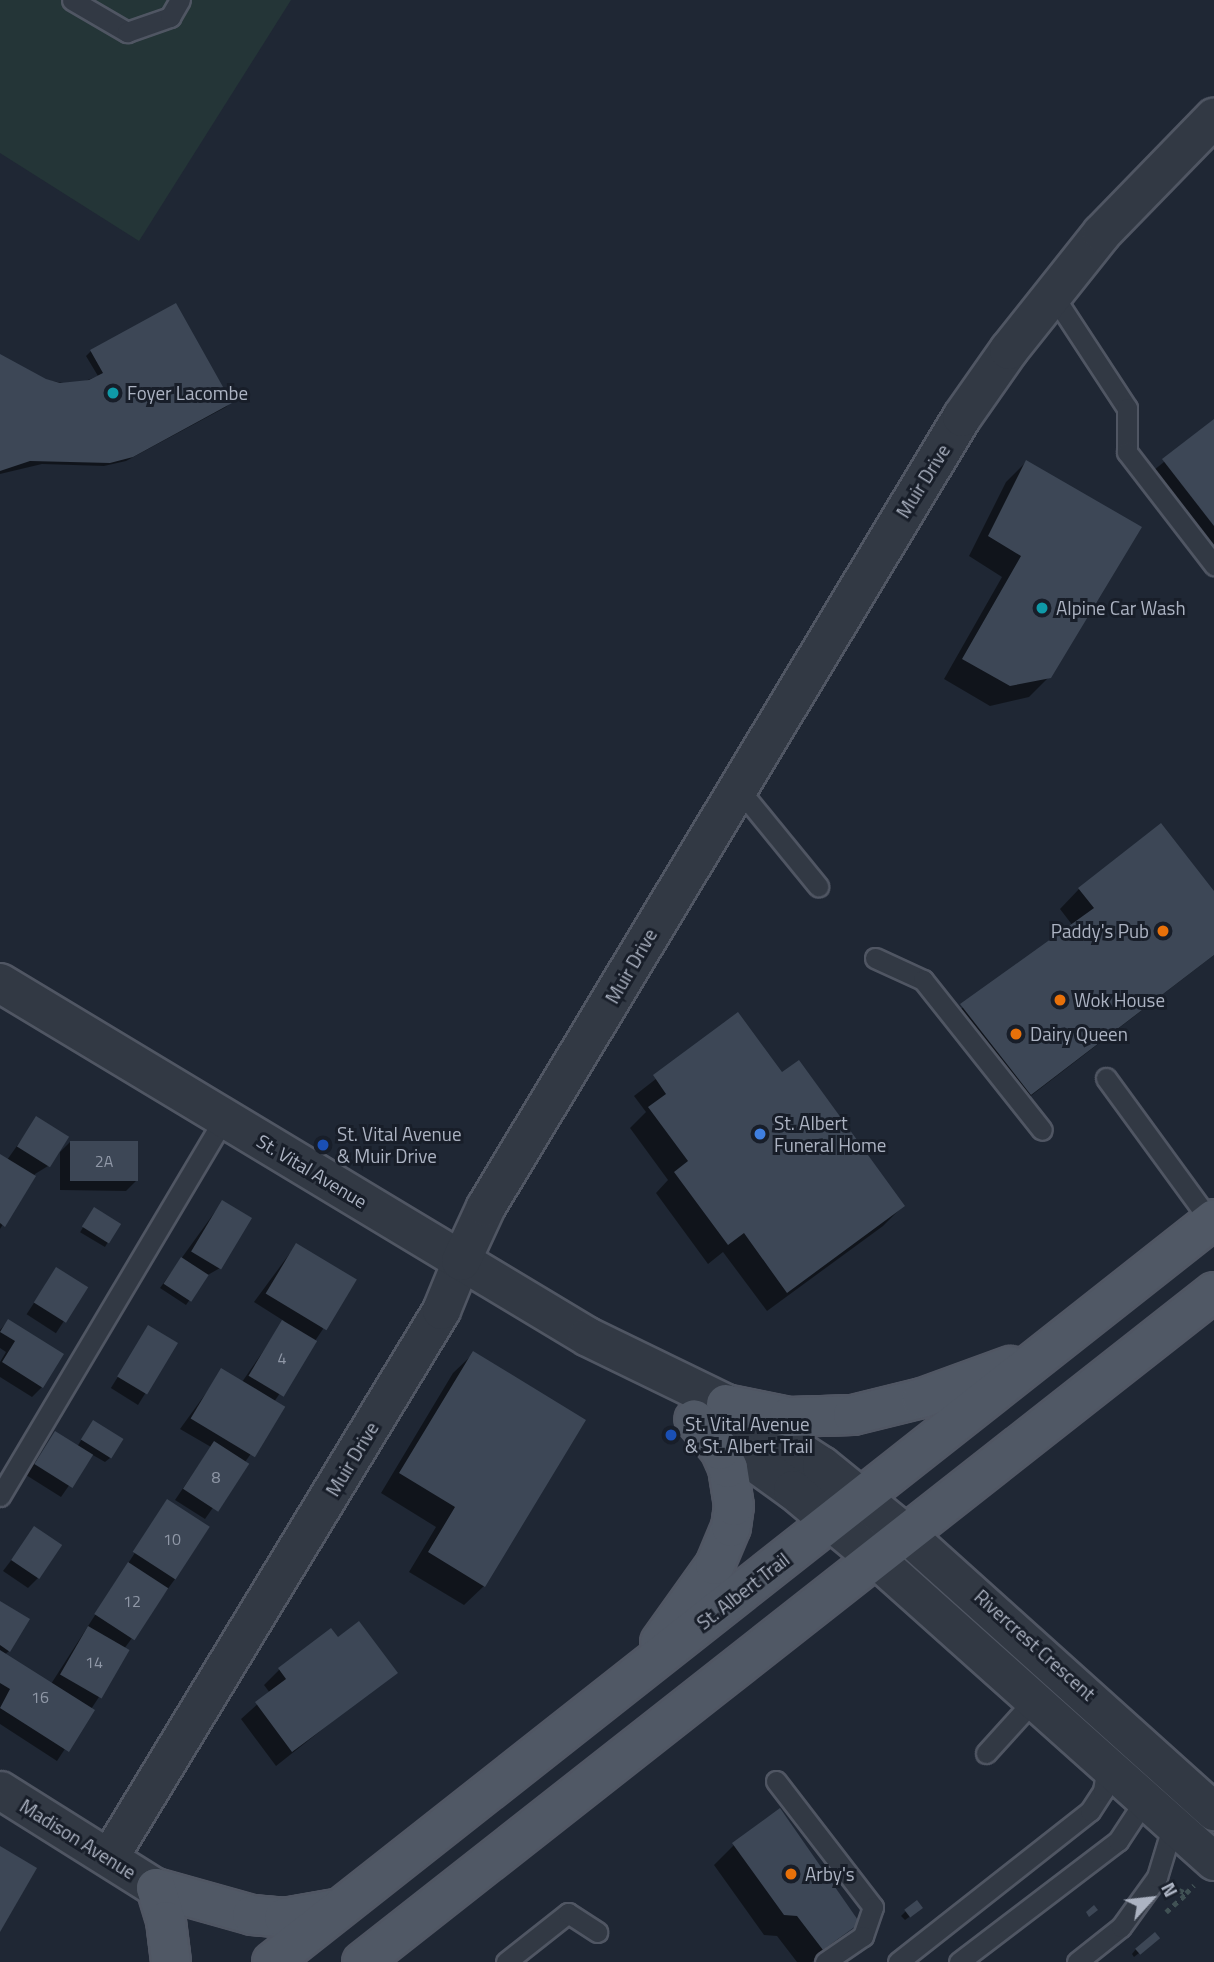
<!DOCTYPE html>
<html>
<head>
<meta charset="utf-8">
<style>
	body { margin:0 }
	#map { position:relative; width:1214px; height:1962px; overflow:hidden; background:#1f2734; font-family:"Titillium Web",sans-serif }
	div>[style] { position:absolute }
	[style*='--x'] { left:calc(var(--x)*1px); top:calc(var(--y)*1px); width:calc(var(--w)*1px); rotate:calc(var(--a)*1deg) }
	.green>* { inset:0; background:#243537 }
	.shadow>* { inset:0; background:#0007; transform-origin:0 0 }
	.building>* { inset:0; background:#3d4756; transform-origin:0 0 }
	.path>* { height:4.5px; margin-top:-2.25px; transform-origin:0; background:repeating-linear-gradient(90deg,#405154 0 5px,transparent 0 10px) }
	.roads { filter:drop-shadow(2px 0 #505663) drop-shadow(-2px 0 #505663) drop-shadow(0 2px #505663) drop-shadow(0 -2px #505663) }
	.service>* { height:19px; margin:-9.5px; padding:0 9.5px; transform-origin:9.5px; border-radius:9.5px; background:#323944 }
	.minor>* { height:37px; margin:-18.5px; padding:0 18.5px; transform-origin:18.5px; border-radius:18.5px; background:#323944 }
	.tertiary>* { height:38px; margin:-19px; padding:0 19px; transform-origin:19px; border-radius:19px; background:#323944 }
	.primary>* { height:38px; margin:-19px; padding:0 19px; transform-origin:19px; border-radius:19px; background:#505865 }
	.dots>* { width:19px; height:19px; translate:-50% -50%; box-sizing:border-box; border:4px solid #181e29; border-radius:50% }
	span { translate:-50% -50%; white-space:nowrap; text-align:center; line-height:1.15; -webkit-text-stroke:6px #181e29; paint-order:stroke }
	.number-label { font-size:16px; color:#9098a7 }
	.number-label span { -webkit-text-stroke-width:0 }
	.poi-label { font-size:19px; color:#acb3c2 }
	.left { translate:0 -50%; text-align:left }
	.right { translate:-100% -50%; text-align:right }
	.street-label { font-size:19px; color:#acb3c2 }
	.north { position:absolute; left:1116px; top:1864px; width:70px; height:70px; -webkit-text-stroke:5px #181e29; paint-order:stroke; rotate:63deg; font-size:19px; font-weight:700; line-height:28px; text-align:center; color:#acb3c2 }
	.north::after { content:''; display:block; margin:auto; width:24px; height:32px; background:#acb3c2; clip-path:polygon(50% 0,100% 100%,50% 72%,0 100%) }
</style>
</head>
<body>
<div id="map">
	<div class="green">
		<div style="clip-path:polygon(0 0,291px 0,139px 241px,0 153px)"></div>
	</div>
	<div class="shadow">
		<div style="clip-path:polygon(175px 306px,230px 403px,226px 407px,126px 461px,104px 466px,42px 464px,0 474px,0 356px,46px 380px,75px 385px,98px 376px,86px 356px,91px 351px)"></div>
		<div style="clip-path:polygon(1214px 421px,1214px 553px,1148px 475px)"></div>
		<div style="clip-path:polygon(1026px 462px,1049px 677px,1029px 697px,990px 706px,944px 679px,1002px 577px,969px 556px,1006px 482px)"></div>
		<div style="clip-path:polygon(1079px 889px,1214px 894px,1214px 955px,1015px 1108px,946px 1020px,1073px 926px,1060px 909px)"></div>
		<div style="clip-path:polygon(738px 1015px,782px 1075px,903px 1206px,883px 1226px,767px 1311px,723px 1252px,708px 1264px,656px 1193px,668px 1180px,630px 1128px,646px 1112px,634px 1096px)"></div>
		<div style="clip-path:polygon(36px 1119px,48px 1166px,35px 1174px,0 1229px,0 1156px,7px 1160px)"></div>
		<div style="clip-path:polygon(70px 1142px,136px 1181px,126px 1191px,60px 1190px,60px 1152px)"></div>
		<div style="clip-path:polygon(222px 1202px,220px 1268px,206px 1276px,186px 1305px,160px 1288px)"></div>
		<div style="left:94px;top:1209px;width:29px;height:27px;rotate:31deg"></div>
		<div style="clip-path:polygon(296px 1245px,323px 1329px,274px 1402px,250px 1455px,205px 1519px,175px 1500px,211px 1447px,180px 1429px,222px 1371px,242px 1382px,284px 1321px,254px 1302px)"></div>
		<div style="left:56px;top:1269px;width:35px;height:54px;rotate:33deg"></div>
		<div style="clip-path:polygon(8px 1321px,42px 1387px,32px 1397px,0 1377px,0 1362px,6px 1352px,0 1348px,0 1330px)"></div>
		<div style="left:149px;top:1327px;width:32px;height:72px;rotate:32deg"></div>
		<div style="clip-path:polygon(473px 1354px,484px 1586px,464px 1605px,409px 1572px,436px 1527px,381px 1493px,453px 1373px)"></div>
		<div style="clip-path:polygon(89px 1427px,110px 1458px,105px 1462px,91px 1454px,61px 1497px,26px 1475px,55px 1434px,77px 1447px)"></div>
		<div style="clip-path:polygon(168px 1501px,175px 1579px,124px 1649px,99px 1697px,57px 1761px,0 1724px,0 1603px,9px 1651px,4px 1655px,51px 1684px)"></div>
		<div style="clip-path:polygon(35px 1529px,38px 1578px,28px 1588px,3px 1571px)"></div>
		<div style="clip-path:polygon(331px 1630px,337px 1639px,395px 1672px,276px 1766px,241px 1719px,270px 1693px,264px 1685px,279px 1670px)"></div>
		<div style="clip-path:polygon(734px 1845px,858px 1922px,812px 1962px,797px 1962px,777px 1936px,764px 1935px,714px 1865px)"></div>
		<div style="clip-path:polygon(906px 1911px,916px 1912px,905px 1920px,901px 1916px)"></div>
		<div style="clip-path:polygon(1153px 1942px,1134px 1957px,1132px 1954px,1136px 1949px)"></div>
	</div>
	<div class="building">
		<div style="clip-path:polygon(176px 303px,232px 403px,133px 457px,110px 463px,30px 461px,0 471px,0 354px,46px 379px,60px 383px,89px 380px,103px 373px,90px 350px)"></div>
		<div style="clip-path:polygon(1214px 419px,1214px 526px,1162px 459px)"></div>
		<div style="clip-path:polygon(1026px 460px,1142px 527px,1051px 678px,1010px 686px,962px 659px,1021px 556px,988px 536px)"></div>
		<div style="clip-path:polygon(1161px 823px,1214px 891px,1214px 955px,1031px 1095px,960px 1004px,1094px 908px,1078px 888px)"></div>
		<div style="clip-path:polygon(738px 1012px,782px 1072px,799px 1060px,905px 1206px,787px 1293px,744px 1233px,728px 1245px,674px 1172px,688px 1161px,648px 1107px,666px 1094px,653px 1075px)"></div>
		<div style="left:36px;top:1116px;width:39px;height:36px;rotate:32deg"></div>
		<div style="left:70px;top:1141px;width:68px;height:40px"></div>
		<div style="clip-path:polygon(0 1154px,36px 1176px,5px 1227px,0 1223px)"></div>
		<div style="left:222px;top:1200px;width:35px;height:60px;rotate:31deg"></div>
		<div style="left:94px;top:1207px;width:32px;height:23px;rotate:32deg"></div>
		<div style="left:296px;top:1243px;width:71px;height:59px;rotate:31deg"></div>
		<div style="left:181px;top:1257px;width:33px;height:32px;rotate:33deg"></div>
		<div style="left:56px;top:1267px;width:38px;height:42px;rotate:32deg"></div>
		<div style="clip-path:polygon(8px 1319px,64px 1354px,43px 1388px,2px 1362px,15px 1341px,0 1332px)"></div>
		<div style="left:282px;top:1320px;width:41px;height:65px;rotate:31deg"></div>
		<div style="left:148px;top:1325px;width:35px;height:60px;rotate:31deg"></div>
		<div style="clip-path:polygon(473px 1351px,586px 1420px,485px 1587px,428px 1552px,455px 1507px,399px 1473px)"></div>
		<div style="left:221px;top:1368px;width:75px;height:59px;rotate:31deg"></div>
		<div style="left:93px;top:1420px;width:36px;height:23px;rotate:32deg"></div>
		<div style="left:55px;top:1431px;width:45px;height:39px;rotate:32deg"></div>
		<div style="left:214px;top:1441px;width:42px;height:57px;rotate:33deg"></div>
		<div style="left:167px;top:1499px;width:51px;height:63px;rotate:33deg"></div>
		<div style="left:34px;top:1526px;width:34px;height:41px;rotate:34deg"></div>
		<div style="left:128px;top:1562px;width:48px;height:62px;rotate:33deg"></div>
		<div style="clip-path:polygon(0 1601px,30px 1619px,10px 1652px,0 1645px)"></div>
		<div style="clip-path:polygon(359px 1621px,398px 1673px,292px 1752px,255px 1702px,286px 1679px,278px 1668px,331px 1628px,338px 1637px)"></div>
		<div style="left:88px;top:1626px;width:48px;height:56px;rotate:30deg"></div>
		<div style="clip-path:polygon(0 1650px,95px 1710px,69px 1752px,0 1708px,10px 1689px,0 1683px)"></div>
		<div style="clip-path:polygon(780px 1808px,860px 1923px,823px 1950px,797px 1916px,784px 1915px,732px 1843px)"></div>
		<div style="clip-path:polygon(0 1846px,37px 1868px,0 1932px)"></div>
		<div style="left:917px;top:1900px;width:10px;height:16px;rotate:53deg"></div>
		<div style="clip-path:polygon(1094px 1905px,1098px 1910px,1089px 1917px,1086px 1912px)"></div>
		<div style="left:1155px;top:1932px;width:8px;height:26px;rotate:50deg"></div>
	</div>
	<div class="path">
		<div style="--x:1179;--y:1890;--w:8;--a:23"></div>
		<div style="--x:1186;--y:1893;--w:11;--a:-45"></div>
		<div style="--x:1166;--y:1912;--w:27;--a:-42"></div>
	</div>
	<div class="roads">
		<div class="service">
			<div style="--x:72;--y:0;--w:64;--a:30.2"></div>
			<div style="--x:127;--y:32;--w:46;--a:-19.2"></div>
			<div style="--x:170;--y:17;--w:20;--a:-60"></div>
			<div style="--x:1053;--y:295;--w:135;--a:56.8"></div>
			<div style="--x:1127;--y:408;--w:44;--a:90"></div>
			<div style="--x:1127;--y:452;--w:143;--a:52.4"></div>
			<div style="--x:738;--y:788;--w:127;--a:50.8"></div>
			<div style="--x:875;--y:958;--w:53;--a:24.6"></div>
			<div style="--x:923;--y:980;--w:191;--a:51.6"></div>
			<div style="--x:1106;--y:1078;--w:178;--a:53.9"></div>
			<div style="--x:0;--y:1496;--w:439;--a:-59.3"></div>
			<div style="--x:986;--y:1753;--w:72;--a:-47.8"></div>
			<div style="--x:776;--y:1781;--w:159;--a:52.4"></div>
			<div style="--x:873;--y:1907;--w:31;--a:109"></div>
			<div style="--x:863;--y:1936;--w:46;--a:145.6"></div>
			<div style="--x:506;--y:1962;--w:79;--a:-38.3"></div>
			<div style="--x:568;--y:1913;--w:35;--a:33"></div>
			<div style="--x:898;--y:1962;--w:244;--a:-38.2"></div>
			<div style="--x:1090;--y:1811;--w:24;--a:-57"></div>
			<div style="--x:1103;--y:1791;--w:25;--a:-81"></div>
			<div style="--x:959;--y:1962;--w:200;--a:-37.3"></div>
			<div style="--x:1118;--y:1841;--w:49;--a:-56.6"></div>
			<div style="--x:1077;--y:1962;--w:56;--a:-38.5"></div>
			<div style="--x:1121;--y:1927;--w:62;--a:-54.2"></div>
			<div style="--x:1157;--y:1877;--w:59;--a:-73.1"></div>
		</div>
		<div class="minor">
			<div style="--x:907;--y:1535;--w:413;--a:42"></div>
			<div style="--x:876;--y:1559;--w:453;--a:41.8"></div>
			<div style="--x:0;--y:1790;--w:184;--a:32.1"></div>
			<div style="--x:109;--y:1857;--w:640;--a:-58.74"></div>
			<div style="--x:441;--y:1310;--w:53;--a:-67.8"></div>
		</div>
		<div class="tertiary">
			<div style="--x:0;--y:983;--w:686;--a:31.05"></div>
			<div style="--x:588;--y:1337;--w:153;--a:25.9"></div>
			<div style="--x:726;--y:1404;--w:114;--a:32.9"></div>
			<div style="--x:822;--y:1466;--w:109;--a:39.1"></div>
			<div style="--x:461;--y:1261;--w:60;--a:-65.2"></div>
			<div style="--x:486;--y:1207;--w:922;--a:-58.93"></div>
			<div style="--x:962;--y:417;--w:82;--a:-55"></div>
			<div style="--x:1009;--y:350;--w:149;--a:-51.5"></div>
			<div style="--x:1102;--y:233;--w:161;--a:-45.8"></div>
			<div style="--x:700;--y:1423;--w:115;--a:35.8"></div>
			<div style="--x:793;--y:1490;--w:108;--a:39.7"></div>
		</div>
		<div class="primary">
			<div style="--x:726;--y:1404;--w:64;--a:11.7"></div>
			<div style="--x:789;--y:1417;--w:64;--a:-1.8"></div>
			<div style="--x:853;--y:1415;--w:71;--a:-13.8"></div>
			<div style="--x:922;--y:1398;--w:94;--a:-20"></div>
			<div style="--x:660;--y:1642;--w:95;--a:-54.5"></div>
			<div style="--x:715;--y:1565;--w:41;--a:-67.2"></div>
			<div style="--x:731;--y:1527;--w:21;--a:-82"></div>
			<div style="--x:734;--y:1506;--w:38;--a:-99"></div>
			<div style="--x:728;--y:1468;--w:20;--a:-114"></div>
			<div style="--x:720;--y:1450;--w:40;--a:-130"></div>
			<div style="--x:156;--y:1888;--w:100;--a:15.7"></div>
			<div style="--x:252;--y:1915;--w:32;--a:5"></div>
			<div style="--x:284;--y:1918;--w:52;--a:-10"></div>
			<div style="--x:156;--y:1888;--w:34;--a:73"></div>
			<div style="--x:166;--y:1921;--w:41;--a:83"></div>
			<div style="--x:272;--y:1962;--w:1200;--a:-38.26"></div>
			<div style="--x:362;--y:1962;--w:1084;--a:-38.18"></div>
		</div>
	</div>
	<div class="dots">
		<div style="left:113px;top:393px;background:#0f9aa8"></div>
		<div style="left:1042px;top:608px;background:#0f9aa8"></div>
		<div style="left:1163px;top:931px;background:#e8710a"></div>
		<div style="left:1060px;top:1000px;background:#e8710a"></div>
		<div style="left:1016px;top:1034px;background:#e8710a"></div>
		<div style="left:760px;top:1134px;background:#3f7fe0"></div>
		<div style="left:323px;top:1145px;background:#1a4fb4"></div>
		<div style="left:671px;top:1435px;background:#1a4fb4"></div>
		<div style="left:791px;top:1874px;background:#e8710a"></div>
	</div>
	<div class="number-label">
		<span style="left:104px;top:1161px">2A</span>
		<span style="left:282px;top:1358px">4</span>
		<span style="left:216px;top:1477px">8</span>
		<span style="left:172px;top:1539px">10</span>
		<span style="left:132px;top:1601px">12</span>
		<span style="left:94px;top:1662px">14</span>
		<span style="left:40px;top:1697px">16</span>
	</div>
	<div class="poi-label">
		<span class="left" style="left:127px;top:393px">Foyer Lacombe</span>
		<span class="left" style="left:1056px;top:608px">Alpine Car Wash</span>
		<span class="right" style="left:1149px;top:931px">Paddy's Pub</span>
		<span class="left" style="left:1074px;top:1000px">Wok House</span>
		<span class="left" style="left:1030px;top:1034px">Dairy Queen</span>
		<span class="left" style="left:774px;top:1134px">St. Albert<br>Funeral Home</span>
		<span class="left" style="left:337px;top:1145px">St. Vital Avenue<br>&amp; Muir Drive</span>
		<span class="left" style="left:685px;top:1435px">St. Vital Avenue<br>&amp; St. Albert Trail</span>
		<span class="left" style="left:805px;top:1874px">Arby's</span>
	</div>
	<div class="street-label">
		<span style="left:923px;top:481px;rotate:-58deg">Muir Drive</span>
		<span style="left:631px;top:966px;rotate:-60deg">Muir Drive</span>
		<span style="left:312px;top:1171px;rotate:31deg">St. Vital Avenue</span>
		<span style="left:352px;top:1459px;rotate:-59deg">Muir Drive</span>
		<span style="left:743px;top:1591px;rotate:-38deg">St. Albert Trail</span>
		<span style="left:1035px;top:1645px;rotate:42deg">Rivercrest Crescent</span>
		<span style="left:78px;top:1839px;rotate:32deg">Madison Avenue</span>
	</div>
	<div class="north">N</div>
</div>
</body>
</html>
